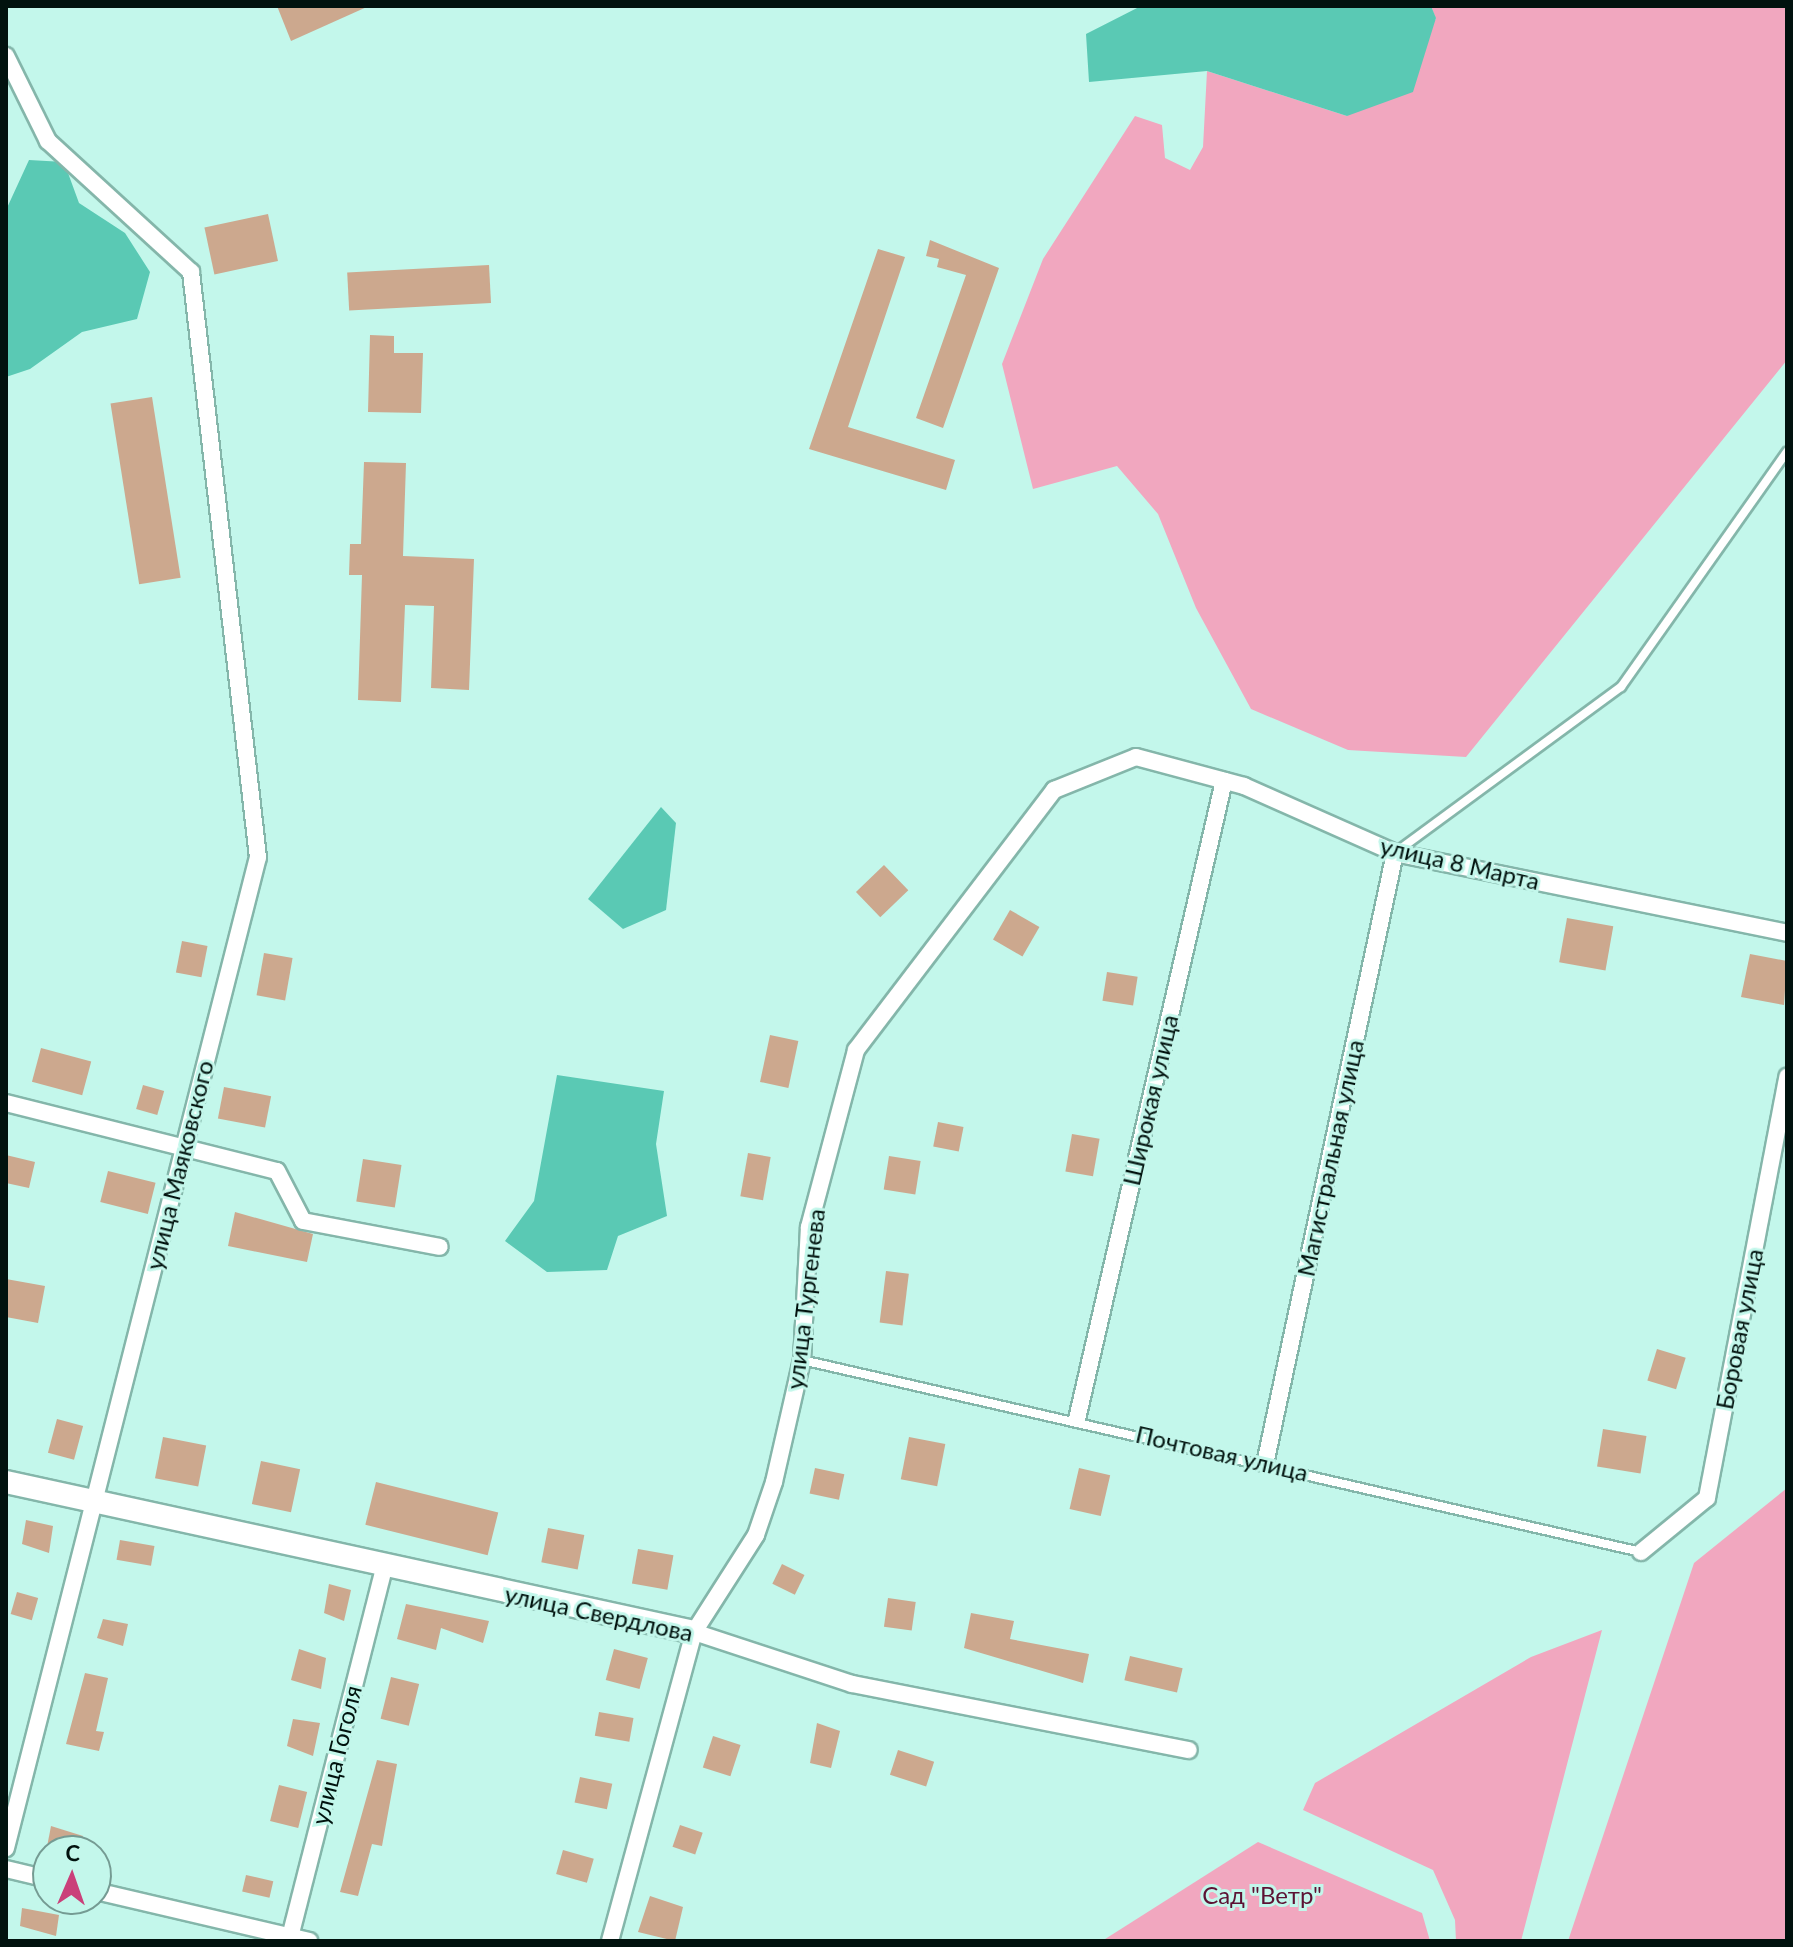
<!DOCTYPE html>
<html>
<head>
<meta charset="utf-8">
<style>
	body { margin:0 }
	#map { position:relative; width:1793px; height:1947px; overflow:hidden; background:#c3f7eb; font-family:Lato,sans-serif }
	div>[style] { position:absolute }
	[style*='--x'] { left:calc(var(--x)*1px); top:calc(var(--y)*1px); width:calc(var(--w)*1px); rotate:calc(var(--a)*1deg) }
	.green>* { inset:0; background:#f1a7bf }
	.water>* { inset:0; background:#5ac9b4 }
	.building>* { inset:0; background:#cca88e; transform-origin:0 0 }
	.roads { filter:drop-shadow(2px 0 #84b6aa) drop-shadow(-2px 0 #84b6aa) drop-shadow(0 2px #84b6aa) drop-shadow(0 -2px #84b6aa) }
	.lane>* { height:8px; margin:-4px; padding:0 4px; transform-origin:4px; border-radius:4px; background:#fff }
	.street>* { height:16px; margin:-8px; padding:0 8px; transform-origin:8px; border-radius:8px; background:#fff }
	.secondary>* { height:22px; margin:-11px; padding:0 11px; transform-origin:11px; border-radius:11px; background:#fff }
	span { translate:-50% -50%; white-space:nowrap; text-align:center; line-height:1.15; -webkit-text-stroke:6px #c3f7eb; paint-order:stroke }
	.street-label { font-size:24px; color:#01120e }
	.park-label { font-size:24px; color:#5c1233 }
	.frame { position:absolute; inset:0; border:8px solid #01120e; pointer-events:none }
	.north { position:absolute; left:32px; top:1835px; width:80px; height:80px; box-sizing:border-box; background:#c3f7eb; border:2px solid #759b93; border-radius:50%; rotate:2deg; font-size:22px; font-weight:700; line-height:32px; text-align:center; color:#01120e }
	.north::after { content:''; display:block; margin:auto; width:28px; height:36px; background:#ca407a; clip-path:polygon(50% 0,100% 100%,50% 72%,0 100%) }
</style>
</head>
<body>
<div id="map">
	<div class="green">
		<div style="clip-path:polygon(1431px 6px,1787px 6px,1787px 360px,1466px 757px,1348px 750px,1251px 709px,1196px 608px,1158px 514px,1117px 466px,1033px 489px,1002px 364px,1043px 259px,1135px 116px,1162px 125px,1165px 158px,1190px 170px,1203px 147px,1207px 71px,1347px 116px,1436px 19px)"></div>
		<div style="clip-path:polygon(1787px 1488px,1787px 1941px,1568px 1941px,1694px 1563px)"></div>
		<div style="clip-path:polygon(1602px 1630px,1521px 1941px,1456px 1941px,1455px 1920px,1433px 1870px,1303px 1810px,1315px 1783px,1531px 1657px)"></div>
		<div style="clip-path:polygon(1258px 1842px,1422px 1913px,1430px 1941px,1102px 1941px)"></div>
	</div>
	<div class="water">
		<div style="clip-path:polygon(1141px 6px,1431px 6px,1436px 18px,1413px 92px,1347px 116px,1207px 71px,1089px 82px,1086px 34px)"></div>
		<div style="clip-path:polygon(29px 160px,64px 162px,79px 203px,125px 233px,150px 272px,137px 319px,82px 332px,30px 369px,6px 377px,6px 210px)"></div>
		<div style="clip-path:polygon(661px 807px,676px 823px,666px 910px,623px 929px,588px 899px)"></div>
		<div style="clip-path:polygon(557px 1075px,664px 1091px,656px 1144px,667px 1216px,618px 1236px,607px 1270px,547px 1272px,505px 1241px,534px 1201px)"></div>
	</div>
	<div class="building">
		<div style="clip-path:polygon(277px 6px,369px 6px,291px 41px)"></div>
		<div style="left:268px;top:214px;width:48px;height:65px;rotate:78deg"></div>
		<div style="clip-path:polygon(930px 240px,999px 268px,943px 428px,916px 418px,966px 275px,937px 267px,939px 259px,926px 256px)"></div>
		<div style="clip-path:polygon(878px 249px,905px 257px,848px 427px,955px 460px,946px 490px,809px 449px)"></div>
		<div style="left:489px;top:265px;width:38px;height:142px;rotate:87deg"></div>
		<div style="clip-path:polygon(370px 335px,394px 336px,394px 353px,423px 353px,421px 413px,368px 412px)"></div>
		<div style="left:152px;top:397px;width:183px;height:42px;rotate:81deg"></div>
		<div style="clip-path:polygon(364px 462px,406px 463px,403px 556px,474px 559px,469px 690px,431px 688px,434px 606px,405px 605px,401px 702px,358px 700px,362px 575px,349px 575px,350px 544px,361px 544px)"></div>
		<div style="left:884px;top:865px;width:35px;height:39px;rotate:46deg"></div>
		<div style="left:1010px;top:910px;width:34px;height:34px;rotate:30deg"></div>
		<div style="left:1567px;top:918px;width:47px;height:45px;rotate:10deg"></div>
		<div style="left:182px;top:941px;width:26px;height:32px;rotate:11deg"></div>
		<div style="left:264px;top:953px;width:29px;height:43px;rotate:10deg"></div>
		<div style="clip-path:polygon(1750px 954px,1787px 961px,1784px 1005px,1741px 997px)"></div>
		<div style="left:1107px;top:972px;width:31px;height:29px;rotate:9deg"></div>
		<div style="left:770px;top:1035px;width:29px;height:48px;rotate:12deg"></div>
		<div style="left:41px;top:1048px;width:52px;height:35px;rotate:15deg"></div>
		<div style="left:143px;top:1085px;width:22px;height:25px;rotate:16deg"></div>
		<div style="left:224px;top:1087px;width:48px;height:32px;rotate:11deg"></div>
		<div style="left:938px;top:1122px;width:26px;height:25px;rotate:11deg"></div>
		<div style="left:1072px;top:1134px;width:28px;height:38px;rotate:10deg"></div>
		<div style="left:748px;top:1153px;width:23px;height:44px;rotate:10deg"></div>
		<div style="clip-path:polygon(6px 1155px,35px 1162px,29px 1188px,6px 1183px)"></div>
		<div style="left:889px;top:1156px;width:32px;height:34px;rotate:9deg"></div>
		<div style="left:363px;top:1159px;width:39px;height:43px;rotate:9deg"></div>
		<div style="left:108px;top:1171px;width:49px;height:32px;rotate:14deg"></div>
		<div style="clip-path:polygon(235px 1212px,313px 1234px,307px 1262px,228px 1246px)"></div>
		<div style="left:886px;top:1271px;width:23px;height:52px;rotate:7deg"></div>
		<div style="clip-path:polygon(6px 1279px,45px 1286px,38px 1323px,6px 1317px)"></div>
		<div style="left:1657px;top:1349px;width:30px;height:33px;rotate:17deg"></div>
		<div style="left:57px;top:1419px;width:27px;height:35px;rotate:15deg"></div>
		<div style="left:1603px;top:1429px;width:44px;height:38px;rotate:9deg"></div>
		<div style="left:163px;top:1437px;width:44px;height:42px;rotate:11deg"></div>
		<div style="left:909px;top:1437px;width:37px;height:43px;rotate:11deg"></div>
		<div style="left:261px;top:1461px;width:40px;height:44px;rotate:12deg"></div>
		<div style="left:815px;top:1468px;width:30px;height:26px;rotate:12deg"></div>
		<div style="left:1079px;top:1468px;width:32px;height:42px;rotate:13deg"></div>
		<div style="left:376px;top:1482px;width:126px;height:44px;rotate:14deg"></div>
		<div style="clip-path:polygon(26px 1520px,53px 1526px,49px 1553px,22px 1544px)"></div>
		<div style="left:548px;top:1528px;width:37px;height:35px;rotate:11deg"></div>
		<div style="left:120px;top:1540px;width:35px;height:20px;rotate:10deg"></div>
		<div style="left:638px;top:1549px;width:36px;height:35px;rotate:10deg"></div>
		<div style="left:782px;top:1564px;width:25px;height:22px;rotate:26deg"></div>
		<div style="clip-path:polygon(329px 1584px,351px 1590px,344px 1621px,324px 1613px)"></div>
		<div style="left:17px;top:1592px;width:22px;height:23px;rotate:16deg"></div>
		<div style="left:888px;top:1598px;width:28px;height:29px;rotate:8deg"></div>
		<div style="clip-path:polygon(406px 1604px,489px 1621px,483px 1643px,441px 1628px,436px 1650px,397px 1639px)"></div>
		<div style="clip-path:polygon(971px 1613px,1014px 1621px,1010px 1639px,1089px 1654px,1083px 1683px,964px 1648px)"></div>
		<div style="clip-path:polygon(103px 1619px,128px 1624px,123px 1646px,97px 1638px)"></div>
		<div style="clip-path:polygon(299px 1649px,326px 1658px,321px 1689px,291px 1680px)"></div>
		<div style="left:614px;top:1649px;width:35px;height:32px;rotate:15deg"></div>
		<div style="left:1130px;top:1656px;width:54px;height:25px;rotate:13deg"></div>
		<div style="clip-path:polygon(85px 1673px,108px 1678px,96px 1731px,104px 1732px,99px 1751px,66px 1744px)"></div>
		<div style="left:391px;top:1677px;width:29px;height:43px;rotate:14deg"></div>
		<div style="left:599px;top:1712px;width:35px;height:24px;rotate:10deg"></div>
		<div style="clip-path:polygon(293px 1719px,320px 1723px,313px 1756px,287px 1746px)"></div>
		<div style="clip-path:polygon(817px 1723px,840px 1731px,831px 1768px,810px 1763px)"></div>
		<div style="left:713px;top:1736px;width:29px;height:33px;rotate:18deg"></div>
		<div style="left:898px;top:1750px;width:38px;height:26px;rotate:18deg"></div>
		<div style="clip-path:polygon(377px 1760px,397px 1764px,382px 1846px,372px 1844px,358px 1896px,340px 1892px)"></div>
		<div style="left:580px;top:1777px;width:33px;height:26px;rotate:12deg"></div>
		<div style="left:279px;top:1785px;width:29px;height:37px;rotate:14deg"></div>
		<div style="left:680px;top:1825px;width:24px;height:23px;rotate:19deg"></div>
		<div style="clip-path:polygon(51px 1826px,83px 1836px,79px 1851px,47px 1847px)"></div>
		<div style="left:563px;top:1850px;width:32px;height:25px;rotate:16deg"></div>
		<div style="left:246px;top:1875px;width:28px;height:17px;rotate:13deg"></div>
		<div style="clip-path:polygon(650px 1896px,683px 1907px,675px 1941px,638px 1932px)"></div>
		<div style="clip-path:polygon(22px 1908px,59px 1915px,56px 1936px,20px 1926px)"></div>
	</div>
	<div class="roads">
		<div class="lane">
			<div style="--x:1396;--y:852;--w:279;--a:-36.3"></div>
			<div style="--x:1621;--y:687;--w:288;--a:-54.8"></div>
			<div style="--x:802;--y:1360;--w:861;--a:12.89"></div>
		</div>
		<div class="street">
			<div style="--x:6;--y:56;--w:95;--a:63.7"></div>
			<div style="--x:48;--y:141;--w:194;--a:42.5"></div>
			<div style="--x:191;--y:272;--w:589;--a:83.47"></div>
			<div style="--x:258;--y:857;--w:1023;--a:104.27"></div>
			<div style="--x:6;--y:1103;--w:279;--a:14.1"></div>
			<div style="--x:277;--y:1171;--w:56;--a:62.5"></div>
			<div style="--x:303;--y:1221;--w:139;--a:10.7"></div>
			<div style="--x:1077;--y:1419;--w:655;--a:-77.03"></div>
			<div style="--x:1265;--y:1464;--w:625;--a:-77.99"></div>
			<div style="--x:1641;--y:1552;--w:85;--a:-39.3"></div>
			<div style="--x:1707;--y:1498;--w:429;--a:-79.2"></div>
			<div style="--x:694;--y:1632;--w:166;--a:18.2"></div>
			<div style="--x:852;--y:1684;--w:343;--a:11.1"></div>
			<div style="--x:6;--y:1869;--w:43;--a:13.4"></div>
			<div style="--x:96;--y:1891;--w:219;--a:13.2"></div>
			<div style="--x:289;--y:1941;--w:384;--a:-75.7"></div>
			<div style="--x:610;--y:1941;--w:320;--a:-74.8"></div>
			<div style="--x:694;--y:1632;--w:115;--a:-57.4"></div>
			<div style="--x:756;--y:1535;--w:56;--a:-71.2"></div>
			<div style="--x:774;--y:1482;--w:125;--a:-77.1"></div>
			<div style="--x:802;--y:1360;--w:133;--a:-87"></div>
			<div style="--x:809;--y:1227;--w:183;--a:-75.1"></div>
			<div style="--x:856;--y:1050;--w:327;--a:-52.7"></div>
			<div style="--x:1054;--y:790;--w:88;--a:-21.9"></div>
			<div style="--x:1136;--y:757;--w:112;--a:15"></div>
			<div style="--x:1244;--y:786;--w:165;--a:23.9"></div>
			<div style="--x:1395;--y:853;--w:400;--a:11.5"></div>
		</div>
		<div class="secondary">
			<div style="--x:6;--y:1482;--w:704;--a:12.3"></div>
		</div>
	</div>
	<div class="street-label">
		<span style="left:1460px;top:863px;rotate:13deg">улица 8 Марта</span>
		<span style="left:1150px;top:1100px;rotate:-77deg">Широкая улица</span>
		<span style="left:1330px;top:1158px;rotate:-78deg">Магистральная улица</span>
		<span style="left:179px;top:1165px;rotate:-76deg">улица Маяковского</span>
		<span style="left:805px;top:1299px;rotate:-83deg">улица Тургенева</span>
		<span style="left:1739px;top:1329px;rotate:-79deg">Боровая улица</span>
		<span style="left:1222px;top:1453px;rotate:13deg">Почтовая улица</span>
		<span style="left:599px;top:1613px;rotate:12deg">улица Свердлова</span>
		<span style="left:336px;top:1755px;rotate:-76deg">улица Гоголя</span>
	</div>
	<div class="park-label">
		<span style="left:1262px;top:1895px">Сад "Ветр"</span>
	</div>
	<div class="frame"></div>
	<div class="north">С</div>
</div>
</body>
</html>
